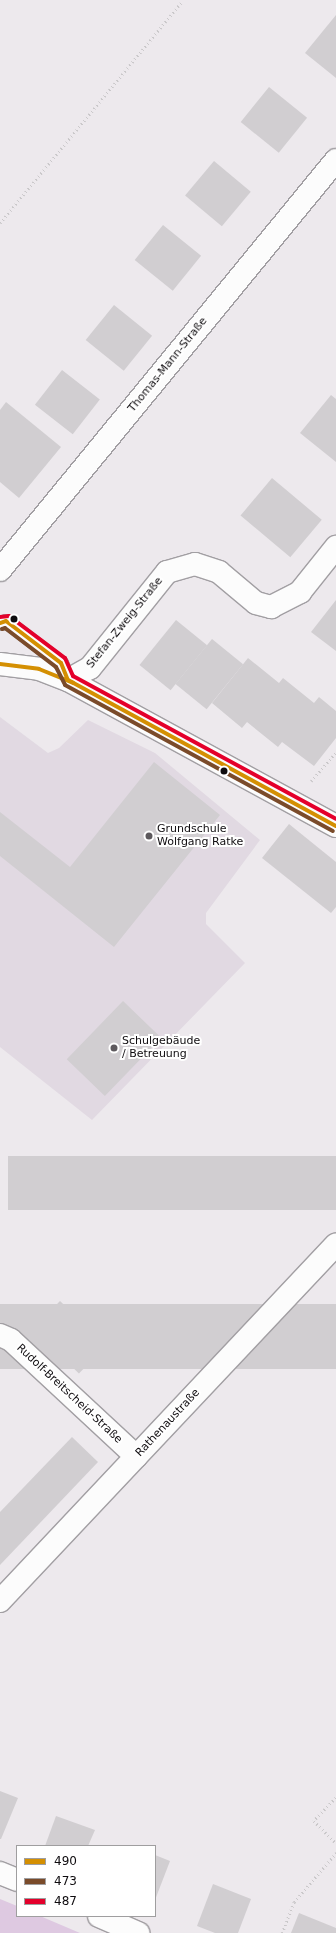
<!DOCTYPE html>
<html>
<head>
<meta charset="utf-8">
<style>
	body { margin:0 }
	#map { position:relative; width:336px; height:1933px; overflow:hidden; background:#ede9ed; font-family:"DejaVu Sans",sans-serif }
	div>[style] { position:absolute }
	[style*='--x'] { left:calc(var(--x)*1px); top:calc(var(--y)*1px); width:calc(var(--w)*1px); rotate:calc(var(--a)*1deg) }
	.built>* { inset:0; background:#e1d9e2 }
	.green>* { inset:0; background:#dec9e1 }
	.building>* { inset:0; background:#d1ced1; transform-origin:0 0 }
	.path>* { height:2.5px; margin-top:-1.25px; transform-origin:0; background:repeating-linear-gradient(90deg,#cac8ca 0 1px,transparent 0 4px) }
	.roads { filter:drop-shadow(1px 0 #a29fa3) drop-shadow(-1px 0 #a29fa3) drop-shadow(0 1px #a29fa3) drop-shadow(0 -1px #a29fa3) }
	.service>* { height:13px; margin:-6.5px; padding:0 6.5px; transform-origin:6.5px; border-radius:6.5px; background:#fcfcfc }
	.minor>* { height:22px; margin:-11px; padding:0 11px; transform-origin:11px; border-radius:11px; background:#fcfcfc }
	.bus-1>* { height:4px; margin:-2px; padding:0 2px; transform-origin:2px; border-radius:2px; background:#d48f02 }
	.bus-2>* { height:4px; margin:-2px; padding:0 2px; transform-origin:2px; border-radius:2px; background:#7a4b2a }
	.bus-3>* { height:4px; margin:-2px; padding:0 2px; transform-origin:2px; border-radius:2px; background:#e4002b }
	.dots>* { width:11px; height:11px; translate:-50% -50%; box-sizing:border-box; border:2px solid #fff; border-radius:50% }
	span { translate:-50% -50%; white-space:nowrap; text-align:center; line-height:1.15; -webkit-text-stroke:4px #fff; paint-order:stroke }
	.street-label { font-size:11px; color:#0f0c0f }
	.poi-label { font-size:11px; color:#0f0c0f }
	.left { translate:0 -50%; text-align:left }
	.legend { position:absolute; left:16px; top:1845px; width:140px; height:72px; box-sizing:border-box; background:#fff; border:1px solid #9f9e9f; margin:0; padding:5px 7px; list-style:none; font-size:12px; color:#0f0c0f }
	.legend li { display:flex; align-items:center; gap:8px; height:20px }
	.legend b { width:20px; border:1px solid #9f9e9f }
</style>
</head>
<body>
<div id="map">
	<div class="built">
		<div style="clip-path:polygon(0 717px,48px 753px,59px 748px,88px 720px,155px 753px,260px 840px,206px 913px,206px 924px,245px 963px,92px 1120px,0 1047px)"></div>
	</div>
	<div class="green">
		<div style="clip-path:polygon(0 1899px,17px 1906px,17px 1916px,40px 1916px,80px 1933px,0 1933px)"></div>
	</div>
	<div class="building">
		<div style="clip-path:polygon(336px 15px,336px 78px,305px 53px)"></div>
		<div style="left:269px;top:87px;width:49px;height:45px;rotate:39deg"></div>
		<div style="left:214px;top:161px;width:48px;height:45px;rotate:40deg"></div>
		<div style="left:163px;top:225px;width:49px;height:45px;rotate:39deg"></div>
		<div style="left:114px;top:305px;width:49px;height:45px;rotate:39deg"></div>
		<div style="left:62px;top:370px;width:48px;height:44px;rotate:38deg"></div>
		<div style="clip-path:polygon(331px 395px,336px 399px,336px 462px,300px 433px)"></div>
		<div style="clip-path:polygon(6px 402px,61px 447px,19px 498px,0 482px,0 410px)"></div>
		<div style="left:272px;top:478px;width:65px;height:49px;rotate:40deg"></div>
		<div style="clip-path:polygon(336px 600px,336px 651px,311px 632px)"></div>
		<div style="left:176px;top:620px;width:40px;height:58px;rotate:39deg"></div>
		<div style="left:212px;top:639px;width:40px;height:58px;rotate:39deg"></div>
		<div style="clip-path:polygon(248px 658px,279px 683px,283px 678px,314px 703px,309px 709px,319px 697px,336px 711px,336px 738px,314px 766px,282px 742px,278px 747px,247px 722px,242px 728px,212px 703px)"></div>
		<div style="clip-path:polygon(154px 762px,220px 815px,114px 947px,0 856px,0 812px,70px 867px)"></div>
		<div style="clip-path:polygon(289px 824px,336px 862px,336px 907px,331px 913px,262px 858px)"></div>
		<div style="left:123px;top:1001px;width:53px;height:81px;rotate:44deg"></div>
		<div style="left:336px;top:1156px;width:54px;height:328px;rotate:90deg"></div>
		<div style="left:60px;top:1301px;width:64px;height:39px;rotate:44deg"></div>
		<div style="left:336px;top:1304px;width:65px;height:450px;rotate:90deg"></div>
		<div style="clip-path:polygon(72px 1437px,98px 1462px,0 1565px,0 1512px)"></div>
		<div style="clip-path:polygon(0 1791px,18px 1798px,1px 1839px,0 1839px)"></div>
		<div style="clip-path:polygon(56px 1816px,95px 1830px,88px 1846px,45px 1846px)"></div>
		<div style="clip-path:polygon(155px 1855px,170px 1861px,155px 1900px)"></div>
		<div style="clip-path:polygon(213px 1884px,251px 1899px,238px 1933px,215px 1933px,197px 1926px)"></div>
		<div style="clip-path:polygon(299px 1913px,336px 1928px,336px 1933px,291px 1933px)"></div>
	</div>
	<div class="path">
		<div style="--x:0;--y:223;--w:288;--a:-50.6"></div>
		<div style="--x:311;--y:781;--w:38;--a:-49"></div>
		<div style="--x:336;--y:1798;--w:32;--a:134"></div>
		<div style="--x:314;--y:1821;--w:31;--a:45"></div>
		<div style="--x:282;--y:1933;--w:33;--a:-69"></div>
		<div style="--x:294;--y:1902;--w:65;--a:-49.4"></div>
	</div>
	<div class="roads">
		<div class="service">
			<div style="--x:0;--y:623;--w:6;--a:-18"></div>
			<div style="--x:6;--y:621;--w:69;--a:37.4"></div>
			<div style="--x:61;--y:663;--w:18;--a:68"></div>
		</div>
		<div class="minor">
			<div style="--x:0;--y:570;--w:530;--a:-50.66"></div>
			<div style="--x:0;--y:664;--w:39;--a:7"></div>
			<div style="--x:39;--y:669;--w:31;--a:21"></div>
			<div style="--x:68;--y:680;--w:305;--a:28.6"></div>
			<div style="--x:68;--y:680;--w:25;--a:-29"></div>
			<div style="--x:90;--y:668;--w:123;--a:-51.3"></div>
			<div style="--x:167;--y:572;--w:29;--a:-16"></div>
			<div style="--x:195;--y:564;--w:25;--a:18"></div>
			<div style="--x:219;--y:572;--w:48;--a:40"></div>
			<div style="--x:256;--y:603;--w:16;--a:15"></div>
			<div style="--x:271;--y:607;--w:33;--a:-27"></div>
			<div style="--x:300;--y:592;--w:58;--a:-51.3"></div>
			<div style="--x:0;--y:1335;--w:12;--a:24"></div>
			<div style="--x:11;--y:1340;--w:171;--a:42.9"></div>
			<div style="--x:0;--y:1601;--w:490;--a:-46.7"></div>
			<div style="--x:0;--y:1873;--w:18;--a:22"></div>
			<div style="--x:99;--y:1916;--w:43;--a:23.6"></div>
		</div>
	</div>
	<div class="bus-1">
		<div style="--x:0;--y:623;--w:6;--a:-18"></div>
		<div style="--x:6;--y:621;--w:69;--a:37.4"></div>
		<div style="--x:61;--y:663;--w:18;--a:68"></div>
		<div style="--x:68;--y:680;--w:305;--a:28.6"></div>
		<div style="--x:0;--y:664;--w:39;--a:7"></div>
		<div style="--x:39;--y:669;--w:37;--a:22"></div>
	</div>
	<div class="bus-2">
		<div style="--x:2;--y:629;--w:3;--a:-18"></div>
		<div style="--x:5;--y:628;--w:64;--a:37.4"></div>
		<div style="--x:56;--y:667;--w:20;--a:63"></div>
		<div style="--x:65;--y:685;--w:305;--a:28.6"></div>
	</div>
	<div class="bus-3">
		<div style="--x:0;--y:617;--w:9;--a:-6"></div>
		<div style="--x:9;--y:616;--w:70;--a:36.9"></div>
		<div style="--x:65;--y:658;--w:20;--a:66"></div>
		<div style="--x:73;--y:676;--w:299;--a:28.5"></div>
	</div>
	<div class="dots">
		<div style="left:14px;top:619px;background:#0f0c0f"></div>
		<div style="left:224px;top:771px;background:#0f0c0f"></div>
		<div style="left:149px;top:836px;background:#5d595d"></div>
		<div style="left:114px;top:1048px;background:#5d595d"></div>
	</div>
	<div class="street-label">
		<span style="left:168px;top:365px;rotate:-51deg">Thomas-Mann-Straße</span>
		<span style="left:125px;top:623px;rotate:-51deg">Stefan-Zweig-Straße</span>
		<span style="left:69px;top:1394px;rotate:43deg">Rudolf-Breitscheid-Straße</span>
		<span style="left:168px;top:1423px;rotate:-47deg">Rathenaustraße</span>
	</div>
	<div class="poi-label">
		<span class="left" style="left:157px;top:836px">Grundschule<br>Wolfgang Ratke</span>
		<span class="left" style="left:122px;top:1048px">Schulgebäude<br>/ Betreuung</span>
	</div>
	<ul class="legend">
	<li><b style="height:5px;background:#d48f02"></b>490</li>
	<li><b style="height:5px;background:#7a4b2a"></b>473</li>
	<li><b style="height:5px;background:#e4002b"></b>487</li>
	</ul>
</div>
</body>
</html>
